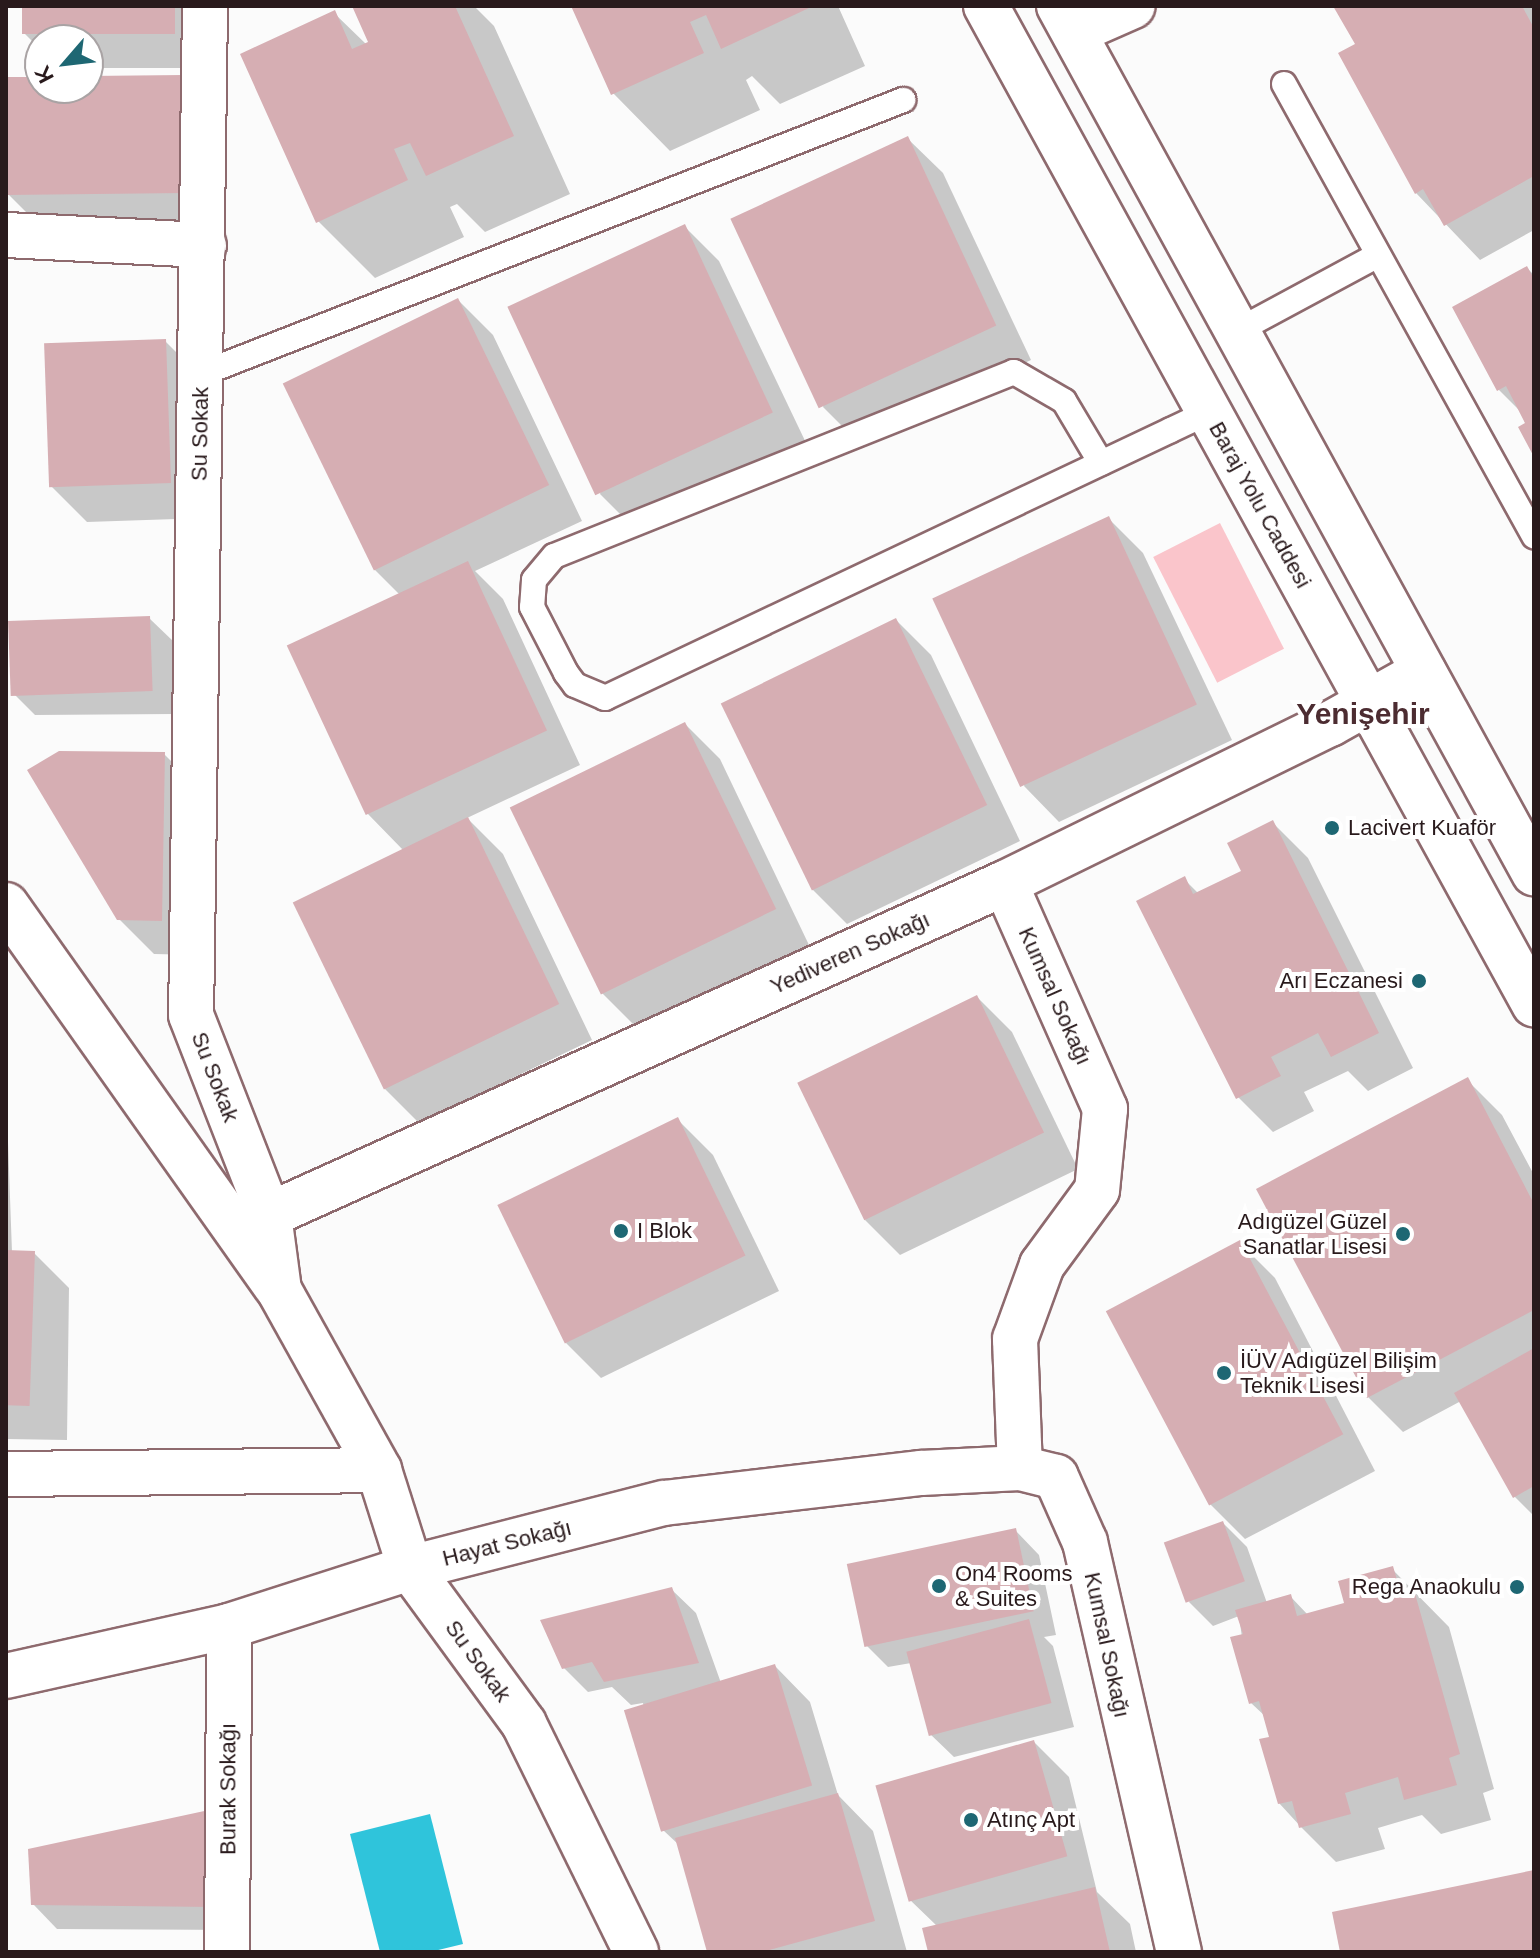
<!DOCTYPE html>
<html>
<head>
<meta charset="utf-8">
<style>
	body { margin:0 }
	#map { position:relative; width:1540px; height:1958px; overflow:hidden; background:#fbfbfb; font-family:Arial,sans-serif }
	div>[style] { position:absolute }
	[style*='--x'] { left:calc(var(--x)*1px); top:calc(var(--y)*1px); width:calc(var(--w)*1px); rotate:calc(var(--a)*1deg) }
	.green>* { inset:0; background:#fac5cb; transform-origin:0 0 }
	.water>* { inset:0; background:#2fc4db }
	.shadow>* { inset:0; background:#0003 }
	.building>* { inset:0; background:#d6aeb3; transform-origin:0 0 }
	.roads { filter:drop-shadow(2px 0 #8e6a6e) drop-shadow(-2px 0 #8e6a6e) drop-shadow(0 2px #8e6a6e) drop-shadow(0 -2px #8e6a6e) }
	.service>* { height:24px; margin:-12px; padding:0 12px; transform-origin:12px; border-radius:12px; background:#fff }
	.minor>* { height:44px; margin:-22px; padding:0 22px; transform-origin:22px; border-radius:22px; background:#fff }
	.tertiary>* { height:44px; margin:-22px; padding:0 22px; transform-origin:22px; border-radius:22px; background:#fff }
	.dots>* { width:22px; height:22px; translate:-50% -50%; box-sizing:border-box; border:4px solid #fff; border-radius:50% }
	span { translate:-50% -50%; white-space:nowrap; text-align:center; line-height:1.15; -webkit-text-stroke:8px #fff; paint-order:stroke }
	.street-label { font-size:22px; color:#291a1c }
	.poi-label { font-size:22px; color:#291a1c }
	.left { translate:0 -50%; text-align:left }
	.right { translate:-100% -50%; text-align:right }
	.district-label { font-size:30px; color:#4c2c31; font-weight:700 }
	.frame { position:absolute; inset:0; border:8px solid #291a1c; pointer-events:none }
	.north { position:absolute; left:24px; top:24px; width:80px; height:80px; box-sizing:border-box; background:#fff; border:2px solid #a9a3a4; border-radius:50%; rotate:242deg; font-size:22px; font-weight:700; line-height:32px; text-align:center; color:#291a1c }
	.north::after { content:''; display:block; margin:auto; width:28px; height:36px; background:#1e6773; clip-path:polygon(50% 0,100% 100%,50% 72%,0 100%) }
</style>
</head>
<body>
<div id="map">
	<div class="green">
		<div style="left:1220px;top:523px;width:141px;height:75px;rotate:63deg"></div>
	</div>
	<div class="water">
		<div style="clip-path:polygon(430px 1814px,463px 1944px,430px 1952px,380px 1952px,350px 1834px)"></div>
	</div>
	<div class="shadow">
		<div style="clip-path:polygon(24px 6px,209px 6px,210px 68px,88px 68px,88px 40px,40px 40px,40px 49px,24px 33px)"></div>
		<div style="clip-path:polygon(354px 6px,474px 6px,494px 26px,570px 194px,485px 232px,457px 204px,450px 207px,464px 237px,375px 278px,318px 221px,334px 13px,367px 45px,371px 43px)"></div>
		<div style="clip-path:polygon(573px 6px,838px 6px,865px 66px,780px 104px,752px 76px,746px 80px,760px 110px,670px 151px,613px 93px)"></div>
		<div style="clip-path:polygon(1336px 6px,1534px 6px,1534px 230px,1480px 260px,1416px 193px,1357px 45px)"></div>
		<div style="clip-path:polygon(88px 78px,219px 227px,43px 229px,8px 194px,6px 79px,40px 79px,40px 88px,88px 88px)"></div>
		<div style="clip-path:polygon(907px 138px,943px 173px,1031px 360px,858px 442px,823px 407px)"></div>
		<div style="clip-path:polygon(684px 226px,719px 261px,808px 447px,635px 529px,600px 494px)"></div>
		<div style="clip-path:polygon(1527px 268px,1534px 275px,1534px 453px,1522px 413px,1499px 390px)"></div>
		<div style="clip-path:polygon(458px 300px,493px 335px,582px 521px,475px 571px,503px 599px,580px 765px,467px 818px,503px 854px,592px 1040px,419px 1123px,383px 1087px,403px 850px,367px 813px,400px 595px,373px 568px)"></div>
		<div style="clip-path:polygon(165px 341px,200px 376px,206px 518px,87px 522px,52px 487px)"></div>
		<div style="clip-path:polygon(1108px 518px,1143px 553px,1232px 740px,1059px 822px,1024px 786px)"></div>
		<div style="clip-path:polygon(149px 618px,174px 642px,175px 714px,35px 715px,11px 691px)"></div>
		<div style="clip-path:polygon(896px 620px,931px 655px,1020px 841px,847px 924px,812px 889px)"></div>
		<div style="clip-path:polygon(685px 724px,720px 759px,809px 945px,636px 1027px,601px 992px)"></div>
		<div style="clip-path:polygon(164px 754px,199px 789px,197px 955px,154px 954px,119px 919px)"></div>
		<div style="clip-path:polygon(1273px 823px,1308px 858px,1413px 1068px,1368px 1091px,1348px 1071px,1304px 1092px,1314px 1111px,1273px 1132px,1238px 1097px,1184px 879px,1199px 894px,1243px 872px)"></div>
		<div style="clip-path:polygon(977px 997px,1012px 1032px,1078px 1169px,900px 1255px,865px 1220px)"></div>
		<div style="clip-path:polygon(1467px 1080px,1502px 1115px,1534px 1175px,1534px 1516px,1514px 1496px,1461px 1401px,1403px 1432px,1368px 1397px)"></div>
		<div style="clip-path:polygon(6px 1086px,12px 1252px,34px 1253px,69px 1288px,67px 1440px,6px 1439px)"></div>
		<div style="clip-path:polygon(678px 1120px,713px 1155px,779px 1291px,601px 1378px,566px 1343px)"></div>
		<div style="clip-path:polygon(1240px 1243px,1275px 1278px,1375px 1471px,1245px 1539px,1210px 1504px,1109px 1312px)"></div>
		<div style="clip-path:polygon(1223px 1523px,1247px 1547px,1267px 1603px,1290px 1596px,1308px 1615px,1347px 1604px,1392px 1569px,1449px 1627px,1494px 1789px,1483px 1793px,1491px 1820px,1441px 1834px,1422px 1815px,1378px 1828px,1385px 1849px,1336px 1862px,1301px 1827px,1279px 1803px,1271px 1738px,1266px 1717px,1251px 1703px,1239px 1616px,1213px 1626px,1189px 1602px)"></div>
		<div style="clip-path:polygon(1015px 1530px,1039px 1555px,1056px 1635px,1044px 1637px,1053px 1646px,1074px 1727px,954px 1757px,929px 1733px,911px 1663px,888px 1667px,864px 1643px)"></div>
		<div style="clip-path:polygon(671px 1589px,696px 1613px,721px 1683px,775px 1666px,810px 1702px,838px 1795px,873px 1831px,907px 1952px,709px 1952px,680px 1846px,663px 1830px,643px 1703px,631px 1705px,612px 1687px,588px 1692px,564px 1668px)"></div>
		<div style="clip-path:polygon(1034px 1742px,1069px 1777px,1097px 1892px,1130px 1924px,1136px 1952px,930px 1952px,937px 1926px,909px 1899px)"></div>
		<div style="clip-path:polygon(208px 1813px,238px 1930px,57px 1929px,33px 1904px)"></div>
	</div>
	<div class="building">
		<div style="left:22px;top:6px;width:153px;height:28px"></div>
		<div style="clip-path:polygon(352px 6px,455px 6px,514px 136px,426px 176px,410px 143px,394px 149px,408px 180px,316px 223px,240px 54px,335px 10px,352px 49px,368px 42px)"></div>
		<div style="clip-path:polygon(571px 6px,808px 6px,809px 8px,721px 49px,706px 15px,690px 22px,704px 53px,611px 95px)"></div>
		<div style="clip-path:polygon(1333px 6px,1522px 6px,1534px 28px,1534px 176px,1444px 226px,1423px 189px,1415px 194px,1338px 53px,1355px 44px)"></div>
		<div style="clip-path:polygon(183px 75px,185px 193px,6px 195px,6px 77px,40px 77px,40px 88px,88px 88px,88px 76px)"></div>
		<div style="left:908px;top:136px;width:209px;height:196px;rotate:65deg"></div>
		<div style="left:685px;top:224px;width:208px;height:196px;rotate:65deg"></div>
		<div style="clip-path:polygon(1527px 266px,1534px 279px,1534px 457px,1518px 427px,1525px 423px,1506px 386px,1497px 391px,1452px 307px)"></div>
		<div style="left:458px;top:298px;width:208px;height:195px;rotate:64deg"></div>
		<div style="left:166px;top:339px;width:144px;height:122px;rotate:88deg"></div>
		<div style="left:1109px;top:516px;width:208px;height:195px;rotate:65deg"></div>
		<div style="left:468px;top:561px;width:187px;height:200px;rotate:65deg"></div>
		<div style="left:150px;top:616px;width:75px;height:142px;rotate:88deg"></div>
		<div style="left:896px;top:618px;width:208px;height:195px;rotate:64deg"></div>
		<div style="left:685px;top:722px;width:208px;height:195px;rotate:64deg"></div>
		<div style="clip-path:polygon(59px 751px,165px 752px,162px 921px,117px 920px,27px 770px)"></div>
		<div style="left:468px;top:817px;width:208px;height:195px;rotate:64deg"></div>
		<div style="clip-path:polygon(1273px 820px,1379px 1033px,1331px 1057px,1318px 1033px,1271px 1057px,1281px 1076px,1236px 1099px,1136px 901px,1185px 876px,1193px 894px,1241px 871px,1227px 843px)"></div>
		<div style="left:977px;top:995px;width:153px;height:200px;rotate:64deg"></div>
		<div style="clip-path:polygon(1468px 1077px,1534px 1204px,1534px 1310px,1367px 1398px,1256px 1189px)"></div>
		<div style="left:678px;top:1117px;width:154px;height:201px;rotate:64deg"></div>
		<div style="left:1240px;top:1240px;width:220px;height:152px;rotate:62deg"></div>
		<div style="left:6px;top:1250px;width:29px;height:155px;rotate:2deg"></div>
		<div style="clip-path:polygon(1534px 1348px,1534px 1486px,1513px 1498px,1454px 1393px)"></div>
		<div style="left:1223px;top:1521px;width:64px;height:63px;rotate:70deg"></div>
		<div style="left:1016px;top:1528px;width:85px;height:173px;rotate:78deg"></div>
		<div style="clip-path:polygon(1393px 1566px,1401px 1594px,1414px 1590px,1460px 1754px,1449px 1758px,1457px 1785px,1404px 1800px,1398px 1777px,1345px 1793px,1351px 1814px,1299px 1828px,1292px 1801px,1278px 1804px,1259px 1739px,1269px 1737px,1259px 1701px,1249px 1704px,1230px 1637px,1243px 1634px,1235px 1610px,1291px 1594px,1297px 1616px,1344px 1603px,1338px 1581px)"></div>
		<div style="clip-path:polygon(672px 1587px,699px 1663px,604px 1682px,592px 1662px,562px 1669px,540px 1620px)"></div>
		<div style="left:1029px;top:1619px;width:87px;height:127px;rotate:75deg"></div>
		<div style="left:775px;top:1664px;width:127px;height:158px;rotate:73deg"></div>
		<div style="left:1034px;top:1740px;width:121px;height:165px;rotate:74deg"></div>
		<div style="clip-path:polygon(838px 1793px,875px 1921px,762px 1952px,707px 1952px,675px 1838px)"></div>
		<div style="clip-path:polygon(209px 1810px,215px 1907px,31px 1905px,28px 1849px)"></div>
		<div style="clip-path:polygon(1534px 1870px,1534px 1952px,1340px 1952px,1332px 1912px)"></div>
		<div style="clip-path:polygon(1095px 1887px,1110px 1952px,928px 1952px,922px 1928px)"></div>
	</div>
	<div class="roads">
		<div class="service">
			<div style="--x:1284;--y:84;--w:517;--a:61.05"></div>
			<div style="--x:1237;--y:331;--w:160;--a:-28.3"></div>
			<div style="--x:201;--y:374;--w:754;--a:-21.32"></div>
			<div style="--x:1101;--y:463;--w:72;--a:-120.8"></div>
			<div style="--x:1064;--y:401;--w:58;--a:-149.9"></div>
			<div style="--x:1014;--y:372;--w:495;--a:158.2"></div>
			<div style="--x:554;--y:556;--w:31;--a:130"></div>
			<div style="--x:534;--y:580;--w:27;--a:94"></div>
			<div style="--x:532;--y:607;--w:74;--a:62.7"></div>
			<div style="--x:566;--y:673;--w:15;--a:53"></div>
			<div style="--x:575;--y:685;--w:33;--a:23"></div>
			<div style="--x:605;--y:698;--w:626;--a:-25.34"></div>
			<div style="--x:1171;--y:430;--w:42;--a:-25.3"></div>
		</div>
		<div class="minor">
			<div style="--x:205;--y:6;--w:1009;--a:90.79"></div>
			<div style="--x:191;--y:1015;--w:215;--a:68.7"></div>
			<div style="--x:269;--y:1215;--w:76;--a:82.4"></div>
			<div style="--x:279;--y:1290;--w:206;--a:60.9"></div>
			<div style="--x:379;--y:1470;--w:103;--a:72.4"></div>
			<div style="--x:410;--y:1568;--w:193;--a:53.8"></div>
			<div style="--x:524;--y:1724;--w:254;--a:63.8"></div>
			<div style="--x:1074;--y:32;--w:64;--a:-23.8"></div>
			<div style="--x:6;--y:235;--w:198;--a:2.9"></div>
			<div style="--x:1005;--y:883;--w:247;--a:66.1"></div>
			<div style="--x:1105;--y:1109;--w:81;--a:95.6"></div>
			<div style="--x:1097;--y:1190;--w:93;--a:126.3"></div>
			<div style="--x:1042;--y:1265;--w:79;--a:110"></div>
			<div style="--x:1015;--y:1339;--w:129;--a:87.8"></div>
			<div style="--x:6;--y:905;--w:466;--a:54.7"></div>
			<div style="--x:269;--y:1215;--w:807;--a:-24.28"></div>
			<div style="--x:1005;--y:883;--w:362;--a:-26.1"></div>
			<div style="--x:1330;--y:724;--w:107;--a:-29.2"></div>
			<div style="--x:6;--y:1474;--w:373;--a:-0.6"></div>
			<div style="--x:227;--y:1952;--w:326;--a:-89.6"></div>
		</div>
		<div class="tertiary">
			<div style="--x:986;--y:6;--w:1139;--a:61.23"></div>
			<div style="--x:1059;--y:6;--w:989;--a:61.28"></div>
			<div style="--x:6;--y:1676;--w:229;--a:-12.6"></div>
			<div style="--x:229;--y:1626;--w:190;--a:-17.8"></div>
			<div style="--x:410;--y:1568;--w:262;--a:-14.4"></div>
			<div style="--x:664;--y:1503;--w:259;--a:-6.7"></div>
			<div style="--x:921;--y:1473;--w:99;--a:-2.9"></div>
			<div style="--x:1020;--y:1468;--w:37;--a:14"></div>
			<div style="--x:1056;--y:1477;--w:71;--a:66"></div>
			<div style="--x:1085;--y:1542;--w:421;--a:77.1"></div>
		</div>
	</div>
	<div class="dots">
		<div style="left:1332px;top:828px;background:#1e6773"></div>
		<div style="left:1419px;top:981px;background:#1e6773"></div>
		<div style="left:621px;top:1231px;background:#1e6773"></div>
		<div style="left:1403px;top:1234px;background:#1e6773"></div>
		<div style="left:1224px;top:1373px;background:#1e6773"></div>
		<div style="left:939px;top:1586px;background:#1e6773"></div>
		<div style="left:1517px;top:1587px;background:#1e6773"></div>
		<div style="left:971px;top:1820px;background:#1e6773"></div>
	</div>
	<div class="street-label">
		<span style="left:200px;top:434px;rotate:-89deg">Su Sokak</span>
		<span style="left:1260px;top:505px;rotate:61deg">Baraj Yolu Caddesi</span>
		<span style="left:850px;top:953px;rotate:-24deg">Yediveren Sokağı</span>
		<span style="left:1055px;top:996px;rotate:66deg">Kumsal Sokağı</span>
		<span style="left:215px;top:1077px;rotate:69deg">Su Sokak</span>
		<span style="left:507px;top:1543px;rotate:-14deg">Hayat Sokağı</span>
		<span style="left:1107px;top:1645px;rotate:78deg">Kumsal Sokağı</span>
		<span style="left:478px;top:1661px;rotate:54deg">Su Sokak</span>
		<span style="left:228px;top:1789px;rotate:-90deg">Burak Sokağı</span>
	</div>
	<div class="poi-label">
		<span class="left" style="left:1348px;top:828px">Lacivert Kuaför</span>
		<span class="right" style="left:1403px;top:981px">Arı Eczanesi</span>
		<span class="right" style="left:1387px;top:1234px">Adıgüzel Güzel<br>Sanatlar Lisesi</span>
		<span class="left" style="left:637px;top:1231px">I Blok</span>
		<span class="left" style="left:1240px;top:1373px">İÜV Adıgüzel Bilişim<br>Teknik Lisesi</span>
		<span class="left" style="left:955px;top:1586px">On4 Rooms<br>&amp; Suites</span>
		<span class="right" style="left:1501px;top:1587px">Rega Anaokulu</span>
		<span class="left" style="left:987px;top:1820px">Atınç Apt</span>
	</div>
	<div class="district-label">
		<span style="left:1363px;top:714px">Yenişehir</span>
	</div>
	<div class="frame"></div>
	<div class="north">K</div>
</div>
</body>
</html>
